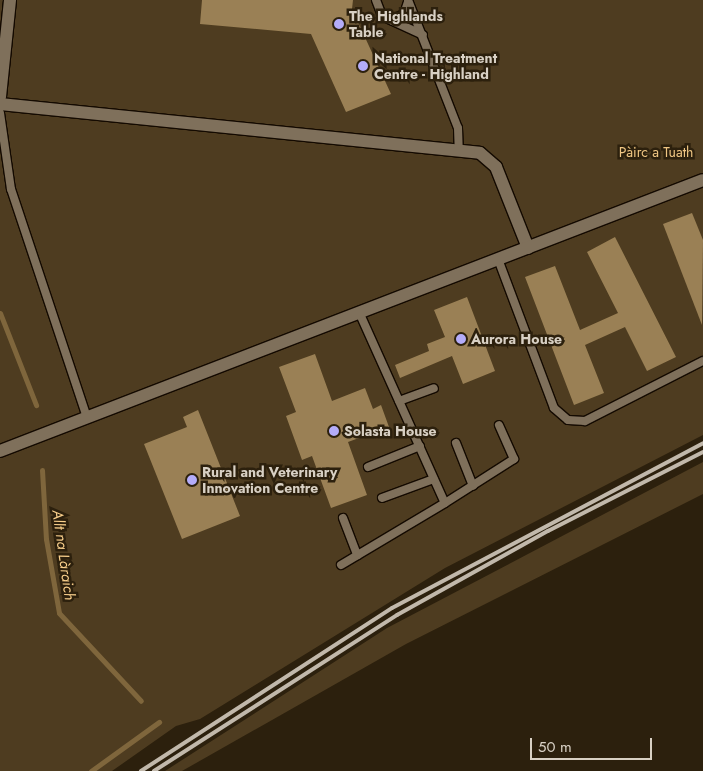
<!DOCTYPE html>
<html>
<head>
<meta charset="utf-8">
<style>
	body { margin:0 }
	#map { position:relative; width:703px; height:771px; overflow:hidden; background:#2c200d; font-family:Jost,sans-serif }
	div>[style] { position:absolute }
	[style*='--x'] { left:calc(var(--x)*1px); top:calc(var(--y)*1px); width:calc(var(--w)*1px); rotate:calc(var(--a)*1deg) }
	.green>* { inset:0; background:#4e3c20 }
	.stream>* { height:5px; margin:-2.5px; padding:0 2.5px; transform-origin:2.5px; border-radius:2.5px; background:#7f663c }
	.building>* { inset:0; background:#9a8055 }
	.roads { filter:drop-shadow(1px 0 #140a00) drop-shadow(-1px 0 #140a00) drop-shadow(0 1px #140a00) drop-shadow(0 -1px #140a00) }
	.lane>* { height:8px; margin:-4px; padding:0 4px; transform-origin:4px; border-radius:4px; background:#7f705b }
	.street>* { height:12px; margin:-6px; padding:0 6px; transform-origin:6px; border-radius:6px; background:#7f705b }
	.rail>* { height:4px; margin:-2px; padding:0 2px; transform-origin:2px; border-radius:2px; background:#c1b8ab }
	.dots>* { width:14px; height:14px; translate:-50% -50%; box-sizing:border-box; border:2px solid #2c200d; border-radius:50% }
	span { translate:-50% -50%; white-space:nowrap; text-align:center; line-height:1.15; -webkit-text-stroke:5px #2c200d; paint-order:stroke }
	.poi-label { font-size:14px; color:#d8d0c4; font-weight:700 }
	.left { translate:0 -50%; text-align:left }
	.park-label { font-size:14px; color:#f1c784 }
	.water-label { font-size:15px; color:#fad08c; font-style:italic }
	.scale { position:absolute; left:530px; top:738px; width:122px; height:22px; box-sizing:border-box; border:2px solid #d8d0c4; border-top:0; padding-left:6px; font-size:15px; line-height:18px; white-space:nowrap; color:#d8d0c4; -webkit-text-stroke:4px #2c200d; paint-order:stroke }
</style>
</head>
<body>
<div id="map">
	<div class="green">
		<div style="clip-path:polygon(0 0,703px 0,703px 435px,445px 568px,200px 719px,176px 726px,112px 771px,0 771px)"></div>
		<div style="clip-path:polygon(703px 462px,703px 494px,406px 644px,182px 771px,165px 771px,387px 628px)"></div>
	</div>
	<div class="stream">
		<div style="--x:0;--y:313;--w:99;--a:68.6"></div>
		<div style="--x:42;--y:470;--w:69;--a:86.7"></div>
		<div style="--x:46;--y:539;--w:75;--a:80"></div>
		<div style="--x:59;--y:613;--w:120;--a:47"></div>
		<div style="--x:91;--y:771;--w:84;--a:-35.8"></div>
	</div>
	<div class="building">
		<div style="clip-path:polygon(202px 0,353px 0,352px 9px,391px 94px,346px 112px,311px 34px,200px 24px)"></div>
		<div style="clip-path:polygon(692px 213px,703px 240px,702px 325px,663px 224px)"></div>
		<div style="clip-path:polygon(615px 237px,676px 357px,647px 371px,625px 327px,585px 345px,604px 393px,574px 405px,525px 277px,555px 266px,580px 330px,618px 313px,587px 252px)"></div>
		<div style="clip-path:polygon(467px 297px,495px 371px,463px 384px,452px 356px,400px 378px,395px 365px,429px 351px,427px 344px,445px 337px,434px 310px)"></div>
		<div style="clip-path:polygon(315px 354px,332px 401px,365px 388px,373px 409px,381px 405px,389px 427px,348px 442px,367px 495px,331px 508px,312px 456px,302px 460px,286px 416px,296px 412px,279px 367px)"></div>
		<div style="clip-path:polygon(198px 410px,240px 516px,182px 539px,144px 444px,187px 427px,183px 417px)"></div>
	</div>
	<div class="roads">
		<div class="lane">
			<div style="--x:376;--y:0;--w:17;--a:69"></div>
			<div style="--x:382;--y:16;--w:45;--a:24.9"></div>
			<div style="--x:408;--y:0;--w:137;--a:68.7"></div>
			<div style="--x:458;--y:128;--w:23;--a:88"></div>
			<div style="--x:391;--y:20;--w:14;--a:-25"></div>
			<div style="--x:404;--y:14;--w:13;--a:-72"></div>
			<div style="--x:0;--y:113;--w:77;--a:81.8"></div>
			<div style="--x:11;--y:189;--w:240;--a:71.6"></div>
			<div style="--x:498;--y:259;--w:159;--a:69.4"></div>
			<div style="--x:554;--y:408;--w:18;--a:41"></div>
			<div style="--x:568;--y:420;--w:17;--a:3"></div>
			<div style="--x:585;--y:421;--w:132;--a:-27"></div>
			<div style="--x:359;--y:312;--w:209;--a:65.8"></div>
			<div style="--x:445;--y:503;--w:82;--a:-32.5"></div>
			<div style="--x:514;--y:459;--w:37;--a:-114"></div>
			<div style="--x:399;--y:401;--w:37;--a:-20"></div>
			<div style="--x:456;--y:443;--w:46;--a:68.4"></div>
			<div style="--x:368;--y:467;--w:56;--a:-22"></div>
			<div style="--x:382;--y:498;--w:55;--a:-20.1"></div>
			<div style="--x:343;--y:518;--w:40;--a:69"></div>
			<div style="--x:341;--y:565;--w:121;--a:-30.8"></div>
		</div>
		<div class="street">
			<div style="--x:0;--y:97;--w:98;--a:-84.1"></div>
			<div style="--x:0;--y:104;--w:482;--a:5.8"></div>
			<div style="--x:480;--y:153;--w:21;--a:41"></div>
			<div style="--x:496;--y:167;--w:87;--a:68.4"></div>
			<div style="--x:0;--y:451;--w:753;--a:-21.08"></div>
		</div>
	</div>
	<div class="rail">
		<div style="--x:141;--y:771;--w:299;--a:-33"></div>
		<div style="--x:392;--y:608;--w:352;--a:-27.9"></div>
		<div style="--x:154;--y:771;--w:289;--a:-32.7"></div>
		<div style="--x:397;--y:615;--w:173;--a:-29.1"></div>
		<div style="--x:548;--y:531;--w:174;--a:-27"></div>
	</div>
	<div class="dots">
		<div style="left:339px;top:24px;background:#b4acf9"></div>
		<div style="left:363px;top:66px;background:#b4acf9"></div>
		<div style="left:461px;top:339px;background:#b4acf9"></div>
		<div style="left:334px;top:431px;background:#b4acf9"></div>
		<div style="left:192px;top:480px;background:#b4acf9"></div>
	</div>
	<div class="poi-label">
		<span class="left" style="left:349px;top:24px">The Highlands<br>Table</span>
		<span class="left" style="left:374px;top:66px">National Treatment<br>Centre - Highland</span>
		<span class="left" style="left:471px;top:339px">Aurora House</span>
		<span class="left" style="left:344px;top:431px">Solasta House</span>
		<span class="left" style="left:202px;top:480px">Rural and Veterinary<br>Innovation Centre</span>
	</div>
	<div class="park-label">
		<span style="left:656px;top:152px">Pàirc a Tuath</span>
	</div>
	<div class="water-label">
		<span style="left:63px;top:555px;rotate:82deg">Allt na Làraich</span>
	</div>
	<div class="scale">50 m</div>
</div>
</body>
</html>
